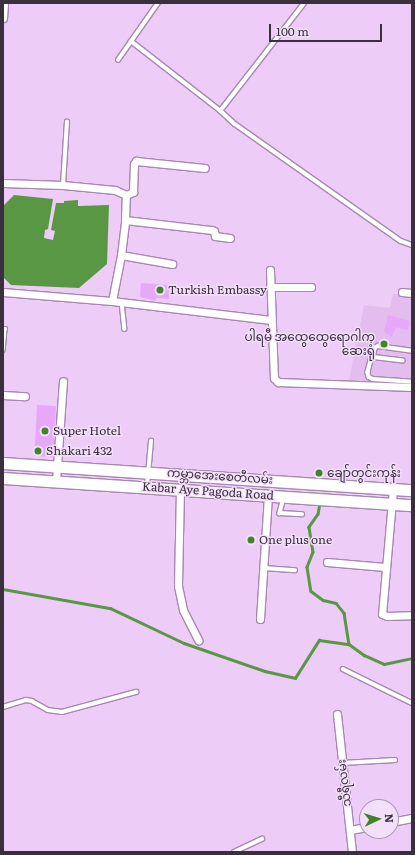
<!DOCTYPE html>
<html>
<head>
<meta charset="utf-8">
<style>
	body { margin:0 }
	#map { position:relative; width:415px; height:855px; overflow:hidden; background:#eeccf8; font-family:Literata,"Noto Sans Myanmar",serif }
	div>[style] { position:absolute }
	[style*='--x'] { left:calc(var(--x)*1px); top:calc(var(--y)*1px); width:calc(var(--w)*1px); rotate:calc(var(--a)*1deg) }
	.built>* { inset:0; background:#e2bdee }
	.water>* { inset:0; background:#5a9745 }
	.stream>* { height:2.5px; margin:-1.25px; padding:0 1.25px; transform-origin:1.25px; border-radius:1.25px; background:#5a9745 }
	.building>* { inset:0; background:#e7a7fa; transform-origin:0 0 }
	.roads { filter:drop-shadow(1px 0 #a788b0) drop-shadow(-1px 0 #a788b0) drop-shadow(0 1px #a788b0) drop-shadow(0 -1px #a788b0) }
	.service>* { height:3.5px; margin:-1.75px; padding:0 1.75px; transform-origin:1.75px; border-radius:1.75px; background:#fff }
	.minor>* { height:7px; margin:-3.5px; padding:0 3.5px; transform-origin:3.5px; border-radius:3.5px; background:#fff }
	.primary>* { height:11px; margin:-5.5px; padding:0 5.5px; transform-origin:5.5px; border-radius:5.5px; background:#fff }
	.dots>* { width:11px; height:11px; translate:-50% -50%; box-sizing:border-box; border:2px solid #f3dffa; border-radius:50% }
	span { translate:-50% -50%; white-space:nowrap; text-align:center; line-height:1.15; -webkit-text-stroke:3px #f3dffa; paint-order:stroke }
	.poi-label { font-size:12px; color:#3b2e3f }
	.left { translate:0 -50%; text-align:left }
	.right { translate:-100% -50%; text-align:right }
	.street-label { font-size:12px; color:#3b2e3f }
	.frame { position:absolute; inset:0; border:4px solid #3b2e3f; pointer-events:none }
	.north { position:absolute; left:359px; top:799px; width:40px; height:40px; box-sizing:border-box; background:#f3dffa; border:1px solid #a998af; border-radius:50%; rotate:86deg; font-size:11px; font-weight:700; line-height:16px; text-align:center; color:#3b2e3f }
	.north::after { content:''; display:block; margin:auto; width:14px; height:18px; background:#418426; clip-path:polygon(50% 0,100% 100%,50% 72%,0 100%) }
	.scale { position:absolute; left:269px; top:24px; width:113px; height:18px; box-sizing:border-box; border:2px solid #3b2e3f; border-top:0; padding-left:5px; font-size:12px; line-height:14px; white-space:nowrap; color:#3b2e3f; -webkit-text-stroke:3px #f3dffa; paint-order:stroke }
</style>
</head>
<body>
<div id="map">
	<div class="built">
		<div style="clip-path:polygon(393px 294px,412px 295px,412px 384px,349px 380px,364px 305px,390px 308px)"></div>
	</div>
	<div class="water">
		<div style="clip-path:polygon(14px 195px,53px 199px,48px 229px,45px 230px,44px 238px,53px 240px,55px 231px,51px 230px,56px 203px,64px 203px,64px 201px,78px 200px,78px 206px,109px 205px,107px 264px,79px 288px,11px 285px,3px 277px,3px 206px)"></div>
	</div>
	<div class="stream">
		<div style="--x:320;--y:503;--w:11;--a:100"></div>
		<div style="--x:318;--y:514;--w:16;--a:125"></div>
		<div style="--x:309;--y:527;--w:25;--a:81"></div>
		<div style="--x:313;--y:552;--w:16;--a:112"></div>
		<div style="--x:307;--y:567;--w:24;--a:81"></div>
		<div style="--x:311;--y:591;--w:15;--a:37"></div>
		<div style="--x:323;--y:600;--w:13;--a:13"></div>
		<div style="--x:336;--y:603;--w:13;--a:51"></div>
		<div style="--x:344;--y:613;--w:31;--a:81"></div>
		<div style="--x:349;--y:644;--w:19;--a:36"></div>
		<div style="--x:364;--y:655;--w:22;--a:24"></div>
		<div style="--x:384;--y:664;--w:29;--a:-12"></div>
		<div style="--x:3;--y:589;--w:109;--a:10.1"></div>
		<div style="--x:110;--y:608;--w:82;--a:25.3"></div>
		<div style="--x:184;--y:643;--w:86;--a:19.1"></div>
		<div style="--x:265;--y:671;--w:31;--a:13"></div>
		<div style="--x:295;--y:678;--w:45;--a:-57.7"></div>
		<div style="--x:319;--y:640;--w:30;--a:8"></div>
	</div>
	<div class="building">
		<div style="clip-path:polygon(141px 283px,169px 285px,169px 299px,156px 298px,156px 301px,140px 297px)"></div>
		<div style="clip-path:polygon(388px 315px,410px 321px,408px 330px,396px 327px,392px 337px,384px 332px)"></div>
		<div style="left:37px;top:405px;width:19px;height:51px;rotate:3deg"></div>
	</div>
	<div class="roads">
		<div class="service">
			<div style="--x:305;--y:3;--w:137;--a:127.9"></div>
			<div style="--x:221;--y:111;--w:19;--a:43"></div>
			<div style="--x:235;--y:124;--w:203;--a:35.2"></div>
			<div style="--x:401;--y:241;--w:12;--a:20"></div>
			<div style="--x:131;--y:41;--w:114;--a:37.9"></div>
			<div style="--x:118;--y:60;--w:70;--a:-54.9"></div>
			<div style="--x:63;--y:185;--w:63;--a:-86.4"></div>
			<div style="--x:122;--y:302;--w:27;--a:84"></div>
			<div style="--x:3;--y:329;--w:2;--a:0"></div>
			<div style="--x:5;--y:329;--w:21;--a:95"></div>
			<div style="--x:372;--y:357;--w:9;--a:-72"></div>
			<div style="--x:375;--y:348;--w:4;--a:-34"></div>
			<div style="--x:378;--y:346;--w:34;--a:8"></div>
			<div style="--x:403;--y:361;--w:31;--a:-173"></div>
			<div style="--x:372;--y:357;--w:16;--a:105"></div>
			<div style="--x:368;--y:372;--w:5;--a:79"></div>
			<div style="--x:369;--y:377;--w:4;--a:27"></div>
			<div style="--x:373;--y:379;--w:39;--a:4"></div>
			<div style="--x:147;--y:486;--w:45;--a:-84.9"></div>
			<div style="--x:284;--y:498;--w:16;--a:105"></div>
			<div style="--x:280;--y:513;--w:22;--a:3"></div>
			<div style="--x:264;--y:568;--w:31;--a:4"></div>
			<div style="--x:343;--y:669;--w:77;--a:26.2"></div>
			<div style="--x:3;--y:707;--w:24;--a:-17"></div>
			<div style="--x:26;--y:700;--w:6;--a:9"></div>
			<div style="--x:32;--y:701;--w:18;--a:29"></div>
			<div style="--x:48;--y:710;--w:14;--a:8"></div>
			<div style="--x:62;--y:712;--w:77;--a:-15.1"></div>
			<div style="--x:342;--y:763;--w:53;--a:-3.2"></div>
			<div style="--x:234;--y:852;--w:31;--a:-25"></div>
		</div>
		<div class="minor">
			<div style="--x:3;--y:18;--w:15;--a:-86"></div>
			<div style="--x:3;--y:183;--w:60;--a:1.9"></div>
			<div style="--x:63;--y:185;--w:52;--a:5.5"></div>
			<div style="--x:115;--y:190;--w:12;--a:24"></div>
			<div style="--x:126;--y:195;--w:8;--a:-23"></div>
			<div style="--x:133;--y:192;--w:28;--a:-88"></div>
			<div style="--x:134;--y:164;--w:4;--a:-56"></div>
			<div style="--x:136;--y:161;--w:69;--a:5.8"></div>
			<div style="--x:125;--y:220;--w:88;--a:6.6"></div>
			<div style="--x:212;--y:230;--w:2;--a:27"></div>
			<div style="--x:214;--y:231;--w:5;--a:79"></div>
			<div style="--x:215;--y:236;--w:15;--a:8"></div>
			<div style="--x:121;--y:255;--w:52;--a:10"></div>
			<div style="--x:270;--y:270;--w:108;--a:87.9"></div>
			<div style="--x:274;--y:378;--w:6;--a:45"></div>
			<div style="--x:278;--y:382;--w:134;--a:2.1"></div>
			<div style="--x:270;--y:287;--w:41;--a:0"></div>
			<div style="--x:3;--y:292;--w:109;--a:4.7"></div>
			<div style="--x:112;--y:301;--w:160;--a:6.8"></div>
			<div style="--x:402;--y:292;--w:10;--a:6"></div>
			<div style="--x:112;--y:301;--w:47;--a:-78.9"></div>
			<div style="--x:121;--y:255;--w:35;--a:-83"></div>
			<div style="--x:125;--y:220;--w:25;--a:-88"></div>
			<div style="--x:3;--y:395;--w:22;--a:3"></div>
			<div style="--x:56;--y:481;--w:100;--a:-86"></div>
			<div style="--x:180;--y:489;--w:97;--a:91.2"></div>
			<div style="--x:178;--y:586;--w:25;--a:78"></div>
			<div style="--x:183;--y:610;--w:34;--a:63"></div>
			<div style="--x:393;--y:489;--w:125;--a:95"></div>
			<div style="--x:382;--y:614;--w:5;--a:22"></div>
			<div style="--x:387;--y:616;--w:24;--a:-2"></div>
			<div style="--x:327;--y:562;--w:58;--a:4.9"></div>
			<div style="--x:260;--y:619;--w:124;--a:-86.3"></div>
			<div style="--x:337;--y:714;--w:139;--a:83.8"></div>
			<div style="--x:391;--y:822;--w:21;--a:-11"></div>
			<div style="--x:350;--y:830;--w:17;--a:-10"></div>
		</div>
		<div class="primary">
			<div style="--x:3;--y:463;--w:410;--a:3.8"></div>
			<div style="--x:3;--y:478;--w:410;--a:3.8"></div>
		</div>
	</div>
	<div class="dots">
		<div style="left:160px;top:290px;background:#418426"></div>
		<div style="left:384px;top:344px;background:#418426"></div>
		<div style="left:45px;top:431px;background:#418426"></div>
		<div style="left:38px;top:451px;background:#418426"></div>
		<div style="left:319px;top:473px;background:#418426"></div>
		<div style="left:251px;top:540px;background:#418426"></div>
	</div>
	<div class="poi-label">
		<span class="left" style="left:168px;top:290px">Turkish Embassy</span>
		<span class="right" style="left:375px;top:344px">ပါရမီ အထွေထွေရောဂါကု<br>ဆေးရုံ</span>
		<span class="left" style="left:53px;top:431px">Super Hotel</span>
		<span class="left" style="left:46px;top:451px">Shakari 432</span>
		<span class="left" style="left:327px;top:473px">ချော်တွင်းကုန်း</span>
		<span class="left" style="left:259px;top:540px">One plus one</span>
	</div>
	<div class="street-label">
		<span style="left:220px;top:476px;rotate:4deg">ကမ္ဘာအေးစေတီလမ်း</span>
		<span style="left:208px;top:491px;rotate:4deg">Kabar Aye Pagoda Road</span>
		<span style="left:344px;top:783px;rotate:-97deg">သီရီလမ်း</span>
	</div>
	<div class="frame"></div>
	<div class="north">N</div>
	<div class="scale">100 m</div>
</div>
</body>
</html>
